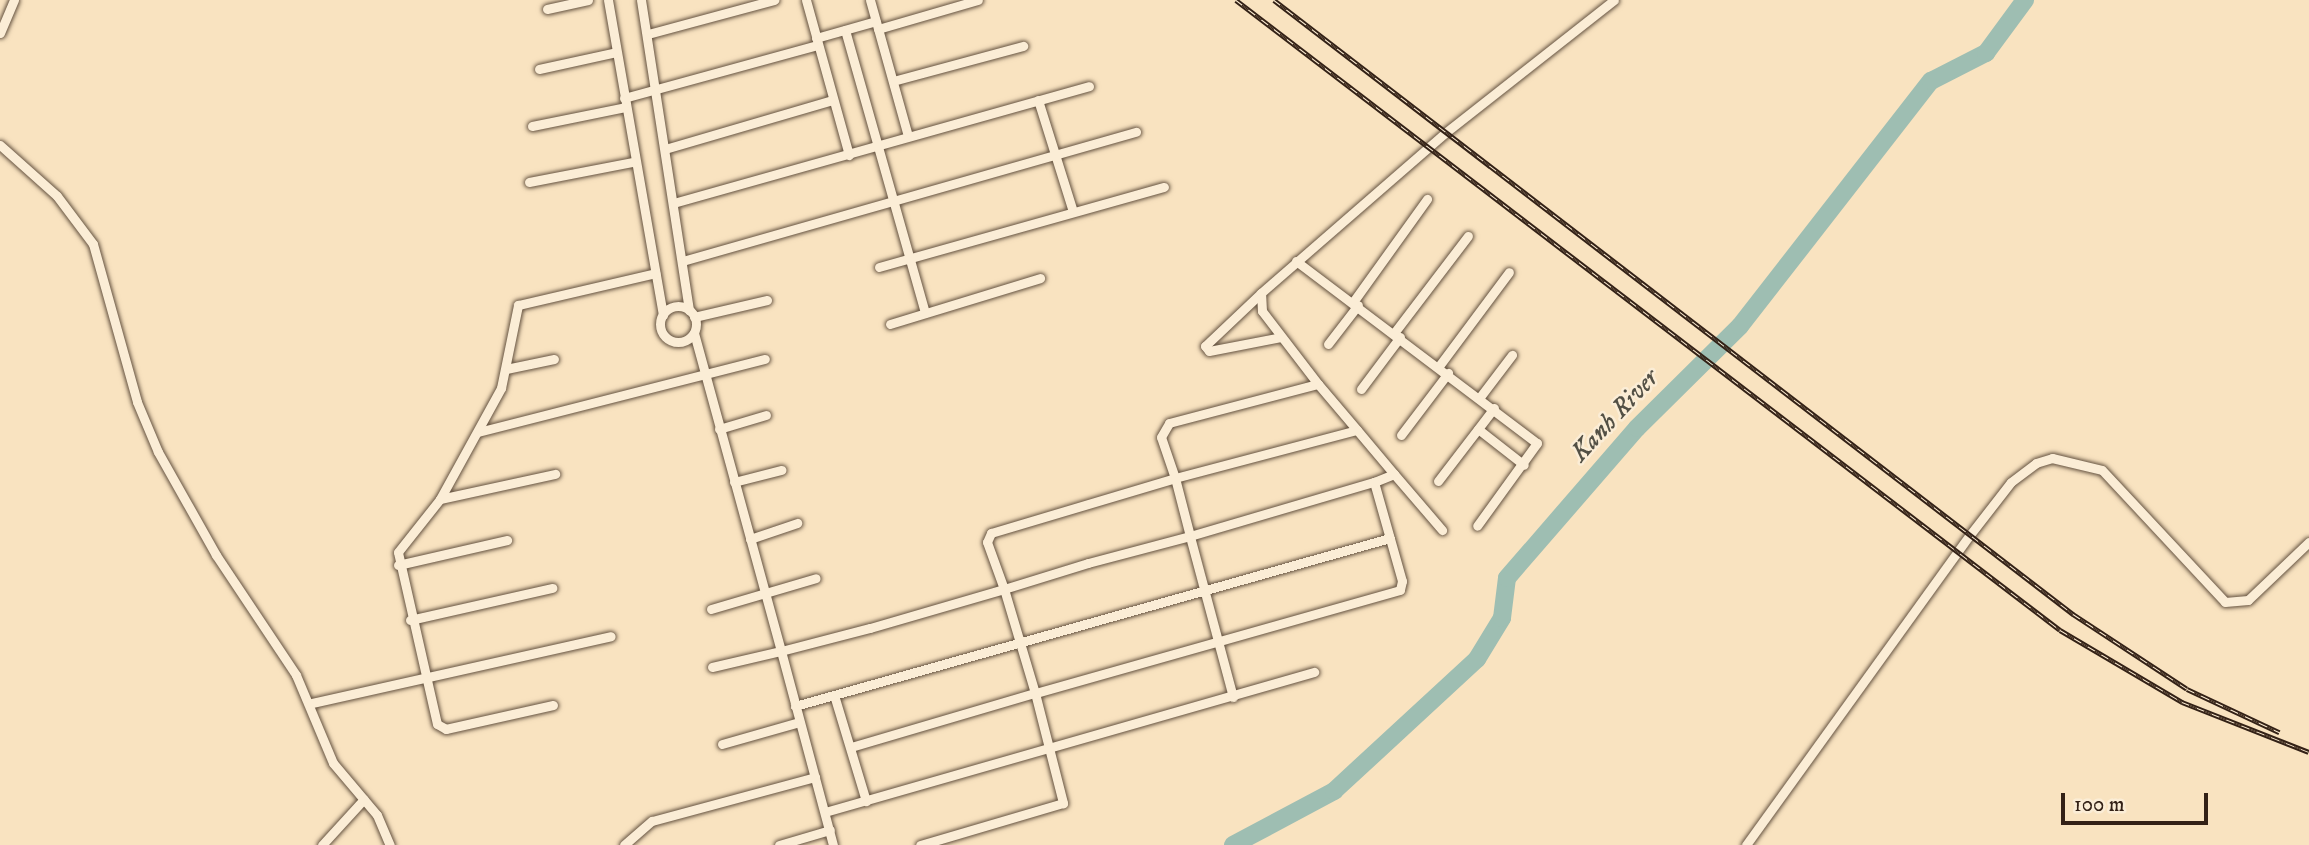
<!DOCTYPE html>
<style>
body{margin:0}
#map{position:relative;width:2309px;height:845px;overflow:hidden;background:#f9e3c0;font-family:"IM FELL DW Pica",serif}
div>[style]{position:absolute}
.river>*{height:18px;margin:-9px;padding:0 9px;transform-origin:9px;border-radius:9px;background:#9ebeb2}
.roads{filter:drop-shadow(0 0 2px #645240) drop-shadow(0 0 2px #645240)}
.minor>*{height:9px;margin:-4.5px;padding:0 4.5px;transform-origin:4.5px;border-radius:4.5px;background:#fbedd6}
.minor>.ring{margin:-4.5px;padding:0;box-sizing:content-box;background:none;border:9px solid #fbedd6;border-radius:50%}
.rail>*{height:5px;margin-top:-2.5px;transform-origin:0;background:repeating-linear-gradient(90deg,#fbedd6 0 8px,#332116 0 16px);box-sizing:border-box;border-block:2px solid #332116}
span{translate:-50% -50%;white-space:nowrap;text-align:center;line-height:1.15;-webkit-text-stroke:5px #fbedd6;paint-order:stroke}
.water-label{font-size:26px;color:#535045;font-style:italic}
.scale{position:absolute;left:2061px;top:793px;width:147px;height:32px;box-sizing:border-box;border:4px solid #332116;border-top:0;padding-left:9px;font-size:21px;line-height:24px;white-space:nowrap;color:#332116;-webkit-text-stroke:5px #fbedd6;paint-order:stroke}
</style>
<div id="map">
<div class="river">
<i style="left:1233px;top:845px;width:115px;rotate:-28.1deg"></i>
<i style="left:1334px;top:791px;width:195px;rotate:-42.7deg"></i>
<i style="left:1477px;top:659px;width:48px;rotate:-58.6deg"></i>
<i style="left:1502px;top:618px;width:40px;rotate:-82.9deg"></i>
<i style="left:1507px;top:578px;width:198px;rotate:-49.1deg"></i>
<i style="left:1637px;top:428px;width:145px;rotate:-44.7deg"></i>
<i style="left:1740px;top:326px;width:311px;rotate:-52.1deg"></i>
<i style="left:1931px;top:81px;width:62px;rotate:-27deg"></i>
<i style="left:1986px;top:53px;width:66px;rotate:-53.7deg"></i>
</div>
<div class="roads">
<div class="minor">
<i style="left:608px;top:0;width:320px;rotate:80.1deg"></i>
<i style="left:641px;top:0;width:314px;rotate:81.2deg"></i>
<i style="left:806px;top:0;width:161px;rotate:74.5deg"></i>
<i style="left:870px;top:0;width:141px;rotate:74.4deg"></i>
<i style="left:547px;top:9px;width:42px;rotate:-12.4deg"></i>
<i style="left:878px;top:29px;width:104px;rotate:-16.2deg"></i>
<i style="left:845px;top:30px;width:294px;rotate:74.2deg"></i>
<i style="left:0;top:33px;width:36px;rotate:-67deg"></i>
<i style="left:648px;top:34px;width:131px;rotate:-15.1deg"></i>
<i style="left:816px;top:38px;width:62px;rotate:-15.8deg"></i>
<i style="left:539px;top:69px;width:79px;rotate:-12.4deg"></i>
<i style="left:893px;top:81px;width:135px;rotate:-15.1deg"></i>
<i style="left:624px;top:98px;width:201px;rotate:-15.3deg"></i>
<i style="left:1038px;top:100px;width:117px;rotate:72.6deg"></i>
<i style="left:532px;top:126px;width:95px;rotate:-11.5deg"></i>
<i style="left:0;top:145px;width:76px;rotate:41.8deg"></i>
<i style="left:57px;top:196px;width:60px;rotate:53.1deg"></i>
<i style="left:93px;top:244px;width:164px;rotate:74.4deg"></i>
<i style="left:137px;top:402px;width:54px;rotate:67.2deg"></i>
<i style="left:158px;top:452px;width:118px;rotate:60.6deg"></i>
<i style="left:216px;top:555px;width:144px;rotate:56.3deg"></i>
<i style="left:296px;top:675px;width:95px;rotate:67.2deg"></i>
<i style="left:333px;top:763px;width:68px;rotate:49.8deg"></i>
<i style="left:377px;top:815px;width:33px;rotate:67deg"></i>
<i style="left:665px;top:149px;width:175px;rotate:-16.3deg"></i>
<i style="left:529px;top:182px;width:106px;rotate:-10.9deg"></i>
<i style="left:677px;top:202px;width:428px;rotate:-15.7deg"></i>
<i style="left:686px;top:260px;width:468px;rotate:-15.9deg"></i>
<i style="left:1296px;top:261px;width:302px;rotate:37.1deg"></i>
<i style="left:1537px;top:443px;width:102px;rotate:125.9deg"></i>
<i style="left:879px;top:267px;width:296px;rotate:-15.7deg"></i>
<i style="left:1261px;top:293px;width:77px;rotate:136.6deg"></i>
<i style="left:1205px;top:346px;width:6px;rotate:51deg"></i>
<i style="left:1209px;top:351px;width:73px;rotate:-11deg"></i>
<i style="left:1353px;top:302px;width:127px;rotate:-54.3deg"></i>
<i class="ring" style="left:660px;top:306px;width:27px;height:27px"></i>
<i style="left:694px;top:317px;width:75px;rotate:-13.1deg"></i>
<i style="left:890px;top:324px;width:157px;rotate:-17deg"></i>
<i style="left:694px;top:333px;width:330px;rotate:74.7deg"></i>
<i style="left:781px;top:651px;width:92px;rotate:-14.5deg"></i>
<i style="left:870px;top:628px;width:140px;rotate:-16.2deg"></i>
<i style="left:1004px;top:589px;width:88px;rotate:-17.2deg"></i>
<i style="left:1088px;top:563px;width:106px;rotate:-14.8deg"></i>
<i style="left:1190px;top:536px;width:60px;rotate:-104.5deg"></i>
<i style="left:1175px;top:478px;width:43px;rotate:-108.9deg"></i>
<i style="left:1161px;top:437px;width:16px;rotate:-60deg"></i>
<i style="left:1169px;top:423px;width:154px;rotate:-14.7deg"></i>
<i style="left:1318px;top:384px;width:60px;rotate:49.7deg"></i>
<i style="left:1357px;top:430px;width:57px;rotate:49.9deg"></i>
<i style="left:1394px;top:474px;width:22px;rotate:158deg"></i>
<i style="left:1374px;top:482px;width:103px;rotate:74.2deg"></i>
<i style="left:1402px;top:581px;width:9px;rotate:103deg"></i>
<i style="left:1400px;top:590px;width:379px;rotate:164.2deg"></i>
<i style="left:1035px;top:693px;width:109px;rotate:-106.6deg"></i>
<i style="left:1004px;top:589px;width:50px;rotate:-109.9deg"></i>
<i style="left:987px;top:542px;width:10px;rotate:-66deg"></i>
<i style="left:991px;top:533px;width:192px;rotate:-16.6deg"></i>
<i style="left:1175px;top:478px;width:188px;rotate:-14.8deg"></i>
<i style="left:1394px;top:333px;width:122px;rotate:-52.7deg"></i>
<i style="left:1328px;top:344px;width:49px;rotate:-52.4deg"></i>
<i style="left:1439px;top:366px;width:117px;rotate:-53.3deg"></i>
<i style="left:506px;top:369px;width:49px;rotate:-11.8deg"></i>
<i style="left:1318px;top:384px;width:92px;rotate:-127.5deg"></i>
<i style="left:1262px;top:311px;width:18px;rotate:-93deg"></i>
<i style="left:1261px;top:293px;width:244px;rotate:-41deg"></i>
<i style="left:1445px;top:133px;width:215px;rotate:-38.2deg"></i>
<i style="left:1361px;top:389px;width:65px;rotate:-53.1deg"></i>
<i style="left:1480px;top:397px;width:53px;rotate:-52.7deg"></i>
<i style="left:719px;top:429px;width:49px;rotate:-16.6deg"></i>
<i style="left:1478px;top:429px;width:58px;rotate:38deg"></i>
<i style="left:478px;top:432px;width:296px;rotate:-14.3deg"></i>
<i style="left:1401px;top:435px;width:78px;rotate:-52.8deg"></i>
<i style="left:1394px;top:474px;width:74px;rotate:49.4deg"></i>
<i style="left:1438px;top:481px;width:92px;rotate:-52.5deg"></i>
<i style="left:734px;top:482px;width:49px;rotate:-14.3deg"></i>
<i style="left:440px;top:499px;width:118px;rotate:-12.3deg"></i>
<i style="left:750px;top:539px;width:50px;rotate:-18.8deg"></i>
<i style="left:398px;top:565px;width:112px;rotate:-12.9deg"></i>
<i style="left:711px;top:609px;width:109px;rotate:-16.4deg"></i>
<i style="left:410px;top:620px;width:146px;rotate:-12.7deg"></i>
<i style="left:712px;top:667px;width:71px;rotate:-13.1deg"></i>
<i style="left:781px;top:651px;width:201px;rotate:75deg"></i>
<i style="left:834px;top:695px;width:111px;rotate:73.2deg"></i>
<i style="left:1233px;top:697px;width:167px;rotate:-105deg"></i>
<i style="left:1190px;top:536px;width:192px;rotate:-16.4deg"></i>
<i style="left:312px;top:703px;width:306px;rotate:-12.6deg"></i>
<i style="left:553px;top:705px;width:110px;rotate:167.4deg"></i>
<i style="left:446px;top:729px;width:10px;rotate:-151deg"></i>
<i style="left:437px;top:724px;width:176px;rotate:-102.8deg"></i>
<i style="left:398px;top:552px;width:68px;rotate:-51.6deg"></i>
<i style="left:440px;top:499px;width:127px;rotate:-61.2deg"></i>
<i style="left:501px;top:388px;width:85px;rotate:-78.4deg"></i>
<i style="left:518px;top:305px;width:141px;rotate:-13.1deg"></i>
<i style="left:795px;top:706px;width:618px;rotate:-15.77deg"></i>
<i style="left:722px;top:744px;width:80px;rotate:-15.9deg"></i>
<i style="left:851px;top:747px;width:192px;rotate:-16.4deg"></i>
<i style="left:1035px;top:693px;width:114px;rotate:75.7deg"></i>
<i style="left:1063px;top:803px;width:149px;rotate:163.6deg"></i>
<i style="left:825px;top:812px;width:509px;rotate:-15.98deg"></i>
<i style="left:322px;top:845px;width:62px;rotate:-47.6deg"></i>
<i style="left:624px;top:845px;width:37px;rotate:-41deg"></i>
<i style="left:652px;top:821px;width:169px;rotate:-15.1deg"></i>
<i style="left:779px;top:845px;width:53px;rotate:-16.4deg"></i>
<i style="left:1746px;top:845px;width:381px;rotate:-54.2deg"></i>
<i style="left:1969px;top:536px;width:68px;rotate:-52.1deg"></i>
<i style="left:2011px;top:482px;width:31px;rotate:-37deg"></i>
<i style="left:2036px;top:463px;width:17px;rotate:-17deg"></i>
<i style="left:2052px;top:458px;width:51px;rotate:13.5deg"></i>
<i style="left:2102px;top:470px;width:180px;rotate:47deg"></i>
<i style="left:2225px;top:602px;width:23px;rotate:-5deg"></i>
<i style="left:2248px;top:600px;width:84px;rotate:-43.6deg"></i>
</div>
</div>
<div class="rail">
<i style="left:1236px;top:0;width:1037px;rotate:37.4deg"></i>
<i style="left:2060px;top:630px;width:142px;rotate:30.5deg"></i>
<i style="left:2182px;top:702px;width:136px;rotate:21.5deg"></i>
<i style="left:1274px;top:0;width:1008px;rotate:37.54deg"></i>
<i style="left:2073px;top:614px;width:136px;rotate:33.3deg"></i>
<i style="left:2187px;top:689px;width:102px;rotate:25.1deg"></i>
</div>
<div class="water-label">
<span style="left:1615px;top:416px;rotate:-47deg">Kanh River</span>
</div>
<div class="scale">100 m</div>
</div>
